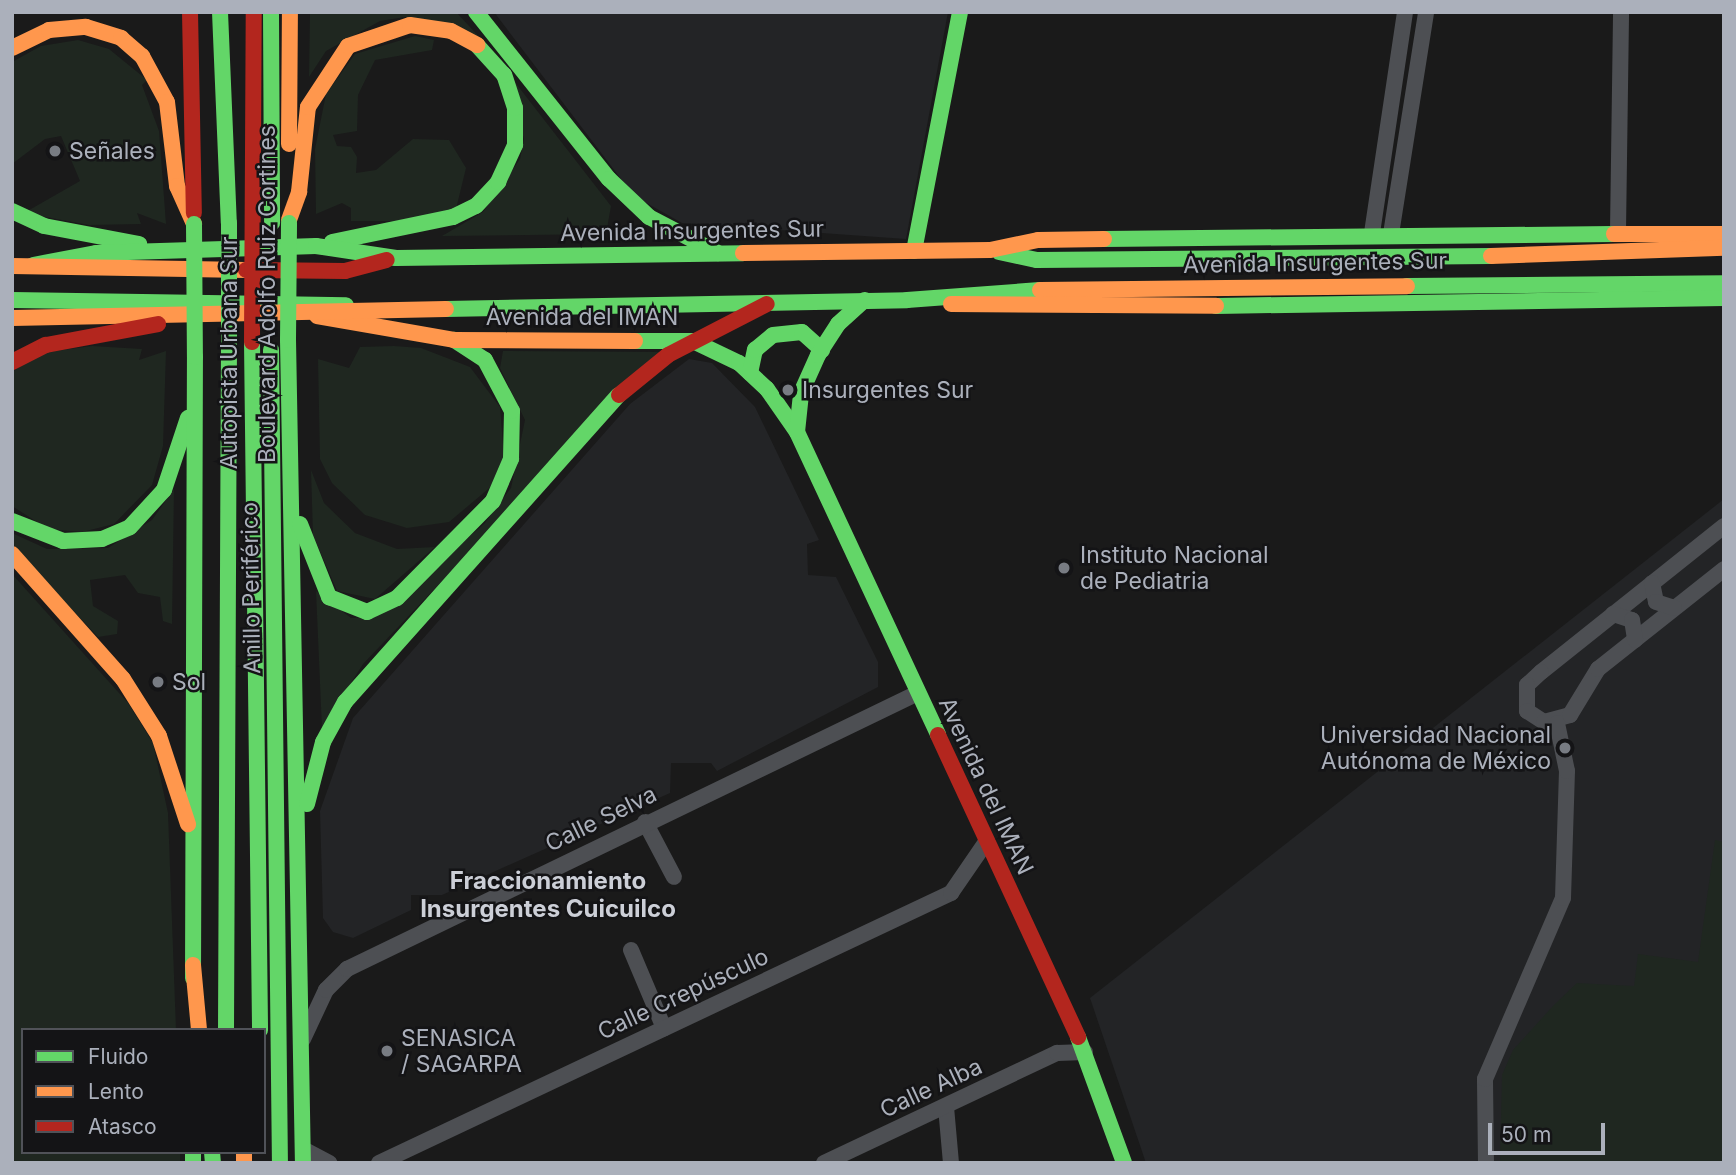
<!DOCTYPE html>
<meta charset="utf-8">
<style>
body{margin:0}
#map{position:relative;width:1736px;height:1175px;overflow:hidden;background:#1a1a1a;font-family:Inter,sans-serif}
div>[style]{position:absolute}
.built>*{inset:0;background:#232426}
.green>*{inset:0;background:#1f2720}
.street>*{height:16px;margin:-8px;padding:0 8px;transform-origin:8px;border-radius:8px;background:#4d4f53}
.fast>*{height:16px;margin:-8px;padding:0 8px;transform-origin:8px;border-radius:8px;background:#63d668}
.slow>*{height:16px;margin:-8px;padding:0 8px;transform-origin:8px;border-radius:8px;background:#ff974d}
.jam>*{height:16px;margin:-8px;padding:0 8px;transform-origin:8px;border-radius:8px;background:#b3261e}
.fast-bridge>*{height:16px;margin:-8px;padding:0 8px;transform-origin:8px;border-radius:8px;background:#63d668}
.jam-bridge>*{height:16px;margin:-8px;padding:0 8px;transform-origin:8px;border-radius:8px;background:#b3261e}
.dots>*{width:19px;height:19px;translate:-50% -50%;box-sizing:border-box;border:4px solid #141416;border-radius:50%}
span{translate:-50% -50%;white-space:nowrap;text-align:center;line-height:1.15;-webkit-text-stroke:5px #141416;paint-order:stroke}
.poi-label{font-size:23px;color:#abb0bb}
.left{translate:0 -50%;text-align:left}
.right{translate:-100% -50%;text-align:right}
.street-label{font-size:23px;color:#abb0bb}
.neighbourhood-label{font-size:24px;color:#cccfd7;font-weight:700}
.frame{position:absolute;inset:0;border:14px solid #abb0bb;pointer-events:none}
.legend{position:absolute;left:21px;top:1028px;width:245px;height:126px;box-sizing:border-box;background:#141416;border:2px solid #505258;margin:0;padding:9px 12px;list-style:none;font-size:21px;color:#abb0bb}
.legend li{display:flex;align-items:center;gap:14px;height:35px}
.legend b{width:35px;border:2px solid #505258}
.scale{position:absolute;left:1488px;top:1123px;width:117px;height:32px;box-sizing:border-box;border:4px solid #abb0bb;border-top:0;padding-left:9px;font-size:21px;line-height:24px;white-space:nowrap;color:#abb0bb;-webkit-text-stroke:5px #141416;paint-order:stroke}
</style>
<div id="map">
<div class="built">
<i style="clip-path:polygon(494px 12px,948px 12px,906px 239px,682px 223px,634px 196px)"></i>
<i style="clip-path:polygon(689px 359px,712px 363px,755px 407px,819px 540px,807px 544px,808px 575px,836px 577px,878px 662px,878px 687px,717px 771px,711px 763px,671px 763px,670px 793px,442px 895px,411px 895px,411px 910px,353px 938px,333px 932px,323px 918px,320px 811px,353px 718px,630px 404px)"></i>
<i style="clip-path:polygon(1724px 499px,1724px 1163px,1146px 1163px,1090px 998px)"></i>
</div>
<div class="green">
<i style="clip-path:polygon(310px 12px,456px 12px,483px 41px,405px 17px,380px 21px,326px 51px,309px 77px)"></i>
<i style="clip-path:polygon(415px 36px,434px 40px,432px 50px,375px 60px,358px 95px,357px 131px,333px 135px,337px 146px,351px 147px,357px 157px,356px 173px,376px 170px,413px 139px,449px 140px,466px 168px,456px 209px,397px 221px,351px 221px,351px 208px,342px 203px,316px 214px,315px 149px,326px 94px,355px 54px)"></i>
<i style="clip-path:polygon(78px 40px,109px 49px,147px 80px,142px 85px,159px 131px,166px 224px,137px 213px,141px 224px,89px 225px,24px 213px,80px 181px,61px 136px,45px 139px,12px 164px,12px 62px,41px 46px)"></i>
<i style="clip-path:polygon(504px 68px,611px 206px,606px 234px,442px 236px,483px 212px,520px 159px,524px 139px)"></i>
<i style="clip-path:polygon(92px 346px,142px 349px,139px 360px,166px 351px,163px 446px,152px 485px,114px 524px,82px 532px,48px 529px,12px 506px,12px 372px,40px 353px)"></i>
<i style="clip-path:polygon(394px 346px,421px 348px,470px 367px,500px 407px,504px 457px,493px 485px,449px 522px,407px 528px,365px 515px,332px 483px,320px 459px,318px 359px,349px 368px,360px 347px)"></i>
<i style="clip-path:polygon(503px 351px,660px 352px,363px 664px,322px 729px,316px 591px,351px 618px,375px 617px,484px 524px,511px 488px,525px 420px,500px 368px)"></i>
<i style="clip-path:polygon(311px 470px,324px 503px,355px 533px,397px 549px,435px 547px,375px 599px,337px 591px,313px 535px)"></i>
<i style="clip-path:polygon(174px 489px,172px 624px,163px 621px,160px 597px,138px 593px,125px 575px,90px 580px,93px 606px,118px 621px,117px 634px,98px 637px,12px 546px,12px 533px,47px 549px,108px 548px,152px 520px)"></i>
<i style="clip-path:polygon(12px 574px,128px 703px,153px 743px,168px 813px,176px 1030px,23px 1030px,23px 1152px,180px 1152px,180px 1163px,12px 1163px)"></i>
<i style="clip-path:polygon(1715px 840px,1724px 842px,1724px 1163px,1500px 1163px,1502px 1075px,1513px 1050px,1553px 1006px,1577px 983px,1634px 986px,1638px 954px,1698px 962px)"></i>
</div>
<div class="street">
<i style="left:1618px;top:231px;width:219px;rotate:-89.2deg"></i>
<i style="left:1372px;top:233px;width:223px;rotate:-81.5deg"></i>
<i style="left:1391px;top:234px;width:225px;rotate:-81deg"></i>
<i style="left:1724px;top:526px;width:234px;rotate:141.4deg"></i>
<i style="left:1541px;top:672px;width:19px;rotate:137deg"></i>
<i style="left:1527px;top:685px;width:26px;rotate:90deg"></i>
<i style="left:1527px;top:711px;width:20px;rotate:33deg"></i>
<i style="left:1544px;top:722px;width:27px;rotate:-15deg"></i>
<i style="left:1570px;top:715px;width:54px;rotate:-58.7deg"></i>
<i style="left:1598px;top:669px;width:161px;rotate:-38.4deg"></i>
<i style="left:1652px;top:583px;width:19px;rotate:78deg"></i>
<i style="left:1656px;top:602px;width:19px;rotate:18deg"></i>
<i style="left:1613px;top:614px;width:20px;rotate:18deg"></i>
<i style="left:1632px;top:620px;width:20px;rotate:81deg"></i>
<i style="left:645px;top:822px;width:62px;rotate:62.2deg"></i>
<i style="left:631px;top:950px;width:85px;rotate:67.1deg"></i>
<i style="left:303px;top:1039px;width:54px;rotate:-64.9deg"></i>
<i style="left:326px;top:990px;width:30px;rotate:-45deg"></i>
<i style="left:347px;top:969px;width:634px;rotate:-25.8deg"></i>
<i style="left:946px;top:1107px;width:56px;rotate:84.9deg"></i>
<i style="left:303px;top:1149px;width:30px;rotate:28deg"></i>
<i style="left:379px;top:1163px;width:633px;rotate:-25.27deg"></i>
<i style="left:951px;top:893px;width:62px;rotate:-55.5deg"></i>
<i style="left:824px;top:1163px;width:258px;rotate:-25.3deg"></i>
<i style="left:1057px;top:1053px;width:28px;rotate:-2deg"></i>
<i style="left:1486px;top:1163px;width:84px;rotate:-90.7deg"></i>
<i style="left:1485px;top:1079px;width:197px;rotate:-66.7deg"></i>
<i style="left:1563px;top:898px;width:127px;rotate:-88.2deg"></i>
<i style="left:1567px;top:771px;width:49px;rotate:-101.8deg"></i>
</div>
<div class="fast">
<i style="left:220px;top:12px;width:211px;rotate:87.6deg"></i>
<i style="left:271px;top:12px;width:211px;rotate:89.7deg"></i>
<i style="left:476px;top:12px;width:213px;rotate:51.5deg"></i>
<i style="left:609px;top:179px;width:55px;rotate:43.5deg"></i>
<i style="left:649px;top:217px;width:78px;rotate:27.6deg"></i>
<i style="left:12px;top:211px;width:35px;rotate:25deg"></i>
<i style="left:44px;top:226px;width:97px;rotate:10.7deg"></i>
<i style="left:1104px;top:239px;width:510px;rotate:-0.56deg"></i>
<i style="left:332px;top:242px;width:124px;rotate:-11.7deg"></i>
<i style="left:453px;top:217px;width:25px;rotate:-26deg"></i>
<i style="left:476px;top:206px;width:33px;rotate:-47deg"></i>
<i style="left:498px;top:182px;width:41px;rotate:-65.3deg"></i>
<i style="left:515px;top:145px;width:37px;rotate:-90deg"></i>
<i style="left:515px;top:108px;width:35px;rotate:-108deg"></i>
<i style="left:504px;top:75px;width:40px;rotate:-132deg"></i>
<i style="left:914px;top:251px;width:243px;rotate:-79.1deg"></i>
<i style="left:999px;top:252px;width:39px;rotate:12deg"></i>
<i style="left:1037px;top:260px;width:454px;rotate:-0.5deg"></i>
<i style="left:33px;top:265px;width:64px;rotate:-10.8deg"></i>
<i style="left:96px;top:253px;width:220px;rotate:-1.8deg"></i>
<i style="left:316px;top:246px;width:81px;rotate:8.5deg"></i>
<i style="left:396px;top:258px;width:347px;rotate:-0.8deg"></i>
<i style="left:1407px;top:286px;width:317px;rotate:-0.5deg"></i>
<i style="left:12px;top:300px;width:334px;rotate:0.9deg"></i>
<i style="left:1216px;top:306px;width:508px;rotate:-0.9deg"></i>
<i style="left:446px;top:309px;width:461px;rotate:-1.1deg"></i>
<i style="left:907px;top:300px;width:133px;rotate:-4.3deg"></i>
<i style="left:288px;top:340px;width:823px;rotate:88.96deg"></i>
<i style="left:635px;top:341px;width:58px"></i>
<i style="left:693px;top:341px;width:51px;rotate:25.6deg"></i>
<i style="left:739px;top:363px;width:38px;rotate:43deg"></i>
<i style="left:767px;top:389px;width:52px;rotate:55.1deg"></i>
<i style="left:797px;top:432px;width:334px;rotate:65deg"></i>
<i style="left:271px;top:350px;width:813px;rotate:89.37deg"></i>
<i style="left:750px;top:373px;width:24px;rotate:-78deg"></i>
<i style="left:755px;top:350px;width:23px;rotate:-40deg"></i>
<i style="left:773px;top:335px;width:29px;rotate:-6deg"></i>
<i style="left:802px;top:332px;width:27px;rotate:42deg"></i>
<i style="left:797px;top:432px;width:39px;rotate:-84deg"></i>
<i style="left:801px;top:393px;width:42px;rotate:-65.9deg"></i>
<i style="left:818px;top:355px;width:37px;rotate:-57deg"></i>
<i style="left:838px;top:324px;width:36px;rotate:-42deg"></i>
<i style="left:12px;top:521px;width:55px;rotate:21.4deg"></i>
<i style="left:63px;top:541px;width:39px;rotate:-3deg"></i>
<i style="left:102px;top:539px;width:30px;rotate:-23deg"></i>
<i style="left:130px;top:527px;width:50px;rotate:-47.4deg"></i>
<i style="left:164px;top:490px;width:76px;rotate:-71.6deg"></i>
<i style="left:300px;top:524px;width:79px;rotate:68.3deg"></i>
<i style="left:329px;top:597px;width:41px;rotate:21.5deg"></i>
<i style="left:367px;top:612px;width:33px;rotate:-25deg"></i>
<i style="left:397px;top:598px;width:136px;rotate:-45.3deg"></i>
<i style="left:493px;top:501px;width:46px;rotate:-66.8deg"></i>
<i style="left:511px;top:459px;width:48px;rotate:-88.8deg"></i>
<i style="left:512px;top:411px;width:58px;rotate:-117.9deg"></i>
<i style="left:485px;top:360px;width:37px;rotate:-147deg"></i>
<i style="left:307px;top:804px;width:64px;rotate:-75.5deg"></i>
<i style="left:323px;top:742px;width:46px;rotate:-61.2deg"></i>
<i style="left:345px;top:702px;width:411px;rotate:-48.3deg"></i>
<i style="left:193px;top:978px;width:621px;rotate:-89.82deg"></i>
<i style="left:226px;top:1030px;width:680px;rotate:-89.75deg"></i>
<i style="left:1078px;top:1037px;width:134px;rotate:69.9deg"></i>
<i style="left:193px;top:1152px;width:11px;rotate:90deg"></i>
<i style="left:212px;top:1152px;width:11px;rotate:85deg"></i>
</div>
<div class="slow">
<i style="left:12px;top:48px;width:41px;rotate:-25.9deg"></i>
<i style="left:49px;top:30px;width:37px;rotate:-5deg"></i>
<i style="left:86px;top:27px;width:37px;rotate:17deg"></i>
<i style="left:121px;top:38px;width:28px;rotate:41deg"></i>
<i style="left:142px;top:56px;width:52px;rotate:61.5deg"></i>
<i style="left:167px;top:102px;width:85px;rotate:83.2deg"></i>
<i style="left:177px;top:186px;width:42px;rotate:65.9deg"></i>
<i style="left:289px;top:144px;width:132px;rotate:-89.6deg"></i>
<i style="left:289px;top:220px;width:30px;rotate:-70deg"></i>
<i style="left:299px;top:192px;width:85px;rotate:-84deg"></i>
<i style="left:308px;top:107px;width:73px;rotate:-56.7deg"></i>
<i style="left:348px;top:46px;width:65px;rotate:-18.7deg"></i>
<i style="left:410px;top:25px;width:41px;rotate:8.3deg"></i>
<i style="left:451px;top:31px;width:30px;rotate:28deg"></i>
<i style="left:1614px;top:234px;width:110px"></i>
<i style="left:743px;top:253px;width:247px;rotate:-0.7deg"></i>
<i style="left:990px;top:250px;width:49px;rotate:-11.8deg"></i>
<i style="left:1038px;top:240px;width:66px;rotate:-0.9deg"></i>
<i style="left:1491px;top:256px;width:233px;rotate:-2deg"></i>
<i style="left:12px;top:266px;width:234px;rotate:1deg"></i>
<i style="left:1040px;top:290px;width:367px;rotate:-0.6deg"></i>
<i style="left:951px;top:304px;width:265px;rotate:0.4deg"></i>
<i style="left:317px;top:316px;width:139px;rotate:9.9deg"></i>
<i style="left:454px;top:340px;width:181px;rotate:0.3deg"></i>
<i style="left:12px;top:318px;width:434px;rotate:-1.2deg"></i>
<i style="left:12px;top:554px;width:167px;rotate:48.4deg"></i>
<i style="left:123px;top:679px;width:67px;rotate:57.7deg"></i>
<i style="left:159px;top:736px;width:93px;rotate:71.8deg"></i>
<i style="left:193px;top:965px;width:65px;rotate:84.7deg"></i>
<i style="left:244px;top:1152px;width:11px;rotate:90deg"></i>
</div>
<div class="jam">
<i style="left:190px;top:12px;width:201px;rotate:88.9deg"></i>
<i style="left:246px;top:270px;width:99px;rotate:0.6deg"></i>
<i style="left:345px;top:271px;width:43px;rotate:-14.7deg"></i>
<i style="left:12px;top:362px;width:38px;rotate:-27deg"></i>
<i style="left:46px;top:345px;width:114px;rotate:-10.6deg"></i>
<i style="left:619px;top:395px;width:63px;rotate:-39.2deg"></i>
<i style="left:668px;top:355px;width:111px;rotate:-27.3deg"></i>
<i style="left:938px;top:735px;width:333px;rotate:65.1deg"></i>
</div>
<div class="fast-bridge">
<i style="left:229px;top:223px;width:127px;rotate:90deg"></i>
<i style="left:194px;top:224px;width:133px;rotate:89.6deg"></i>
<i style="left:288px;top:340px;width:117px;rotate:-89.5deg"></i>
<i style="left:252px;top:342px;width:688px;rotate:89.33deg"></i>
</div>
<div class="jam-bridge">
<i style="left:252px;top:342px;width:330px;rotate:-89.7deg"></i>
</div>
<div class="dots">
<i style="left:55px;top:151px;background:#787c83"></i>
<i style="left:788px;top:390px;background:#787c83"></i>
<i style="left:1064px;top:568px;background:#787c83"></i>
<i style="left:158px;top:682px;background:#787c83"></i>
<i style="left:1565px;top:748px;background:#787c83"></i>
<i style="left:387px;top:1051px;background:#787c83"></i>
</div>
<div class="poi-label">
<span class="left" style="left:69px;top:151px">Señales</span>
<span class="left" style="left:802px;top:390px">Insurgentes Sur</span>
<span class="left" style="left:1080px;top:568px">Instituto Nacional<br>de Pediatria</span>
<span class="left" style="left:172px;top:682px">Sol</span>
<span class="right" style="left:1551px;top:748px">Universidad Nacional<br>Autónoma de México</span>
<span class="left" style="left:401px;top:1051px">SENASICA<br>/ SAGARPA</span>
</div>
<div class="street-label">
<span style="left:692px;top:231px;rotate:-1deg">Avenida Insurgentes Sur</span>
<span style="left:1315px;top:263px;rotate:-1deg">Avenida Insurgentes Sur</span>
<span style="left:267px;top:294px;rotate:-90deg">Boulevard Adolfo Ruiz Cortines</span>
<span style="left:582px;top:317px">Avenida del IMAN</span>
<span style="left:229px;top:353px;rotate:-90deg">Autopista Urbana Sur</span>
<span style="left:251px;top:588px;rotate:-91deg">Anillo Periférico</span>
<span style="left:986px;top:786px;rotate:65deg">Avenida del IMAN</span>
<span style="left:601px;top:819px;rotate:-26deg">Calle Selva</span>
<span style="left:683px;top:994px;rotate:-25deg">Calle Crepúsculo</span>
<span style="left:931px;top:1088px;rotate:-25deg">Calle Alba</span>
</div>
<div class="neighbourhood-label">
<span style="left:548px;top:895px">Fraccionamiento<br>Insurgentes Cuicuilco</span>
</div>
<div class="frame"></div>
<ul class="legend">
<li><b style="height:9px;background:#63d668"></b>Fluido</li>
<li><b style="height:9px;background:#ff974d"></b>Lento</li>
<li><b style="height:9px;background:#b3261e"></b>Atasco</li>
</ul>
<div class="scale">50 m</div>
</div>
